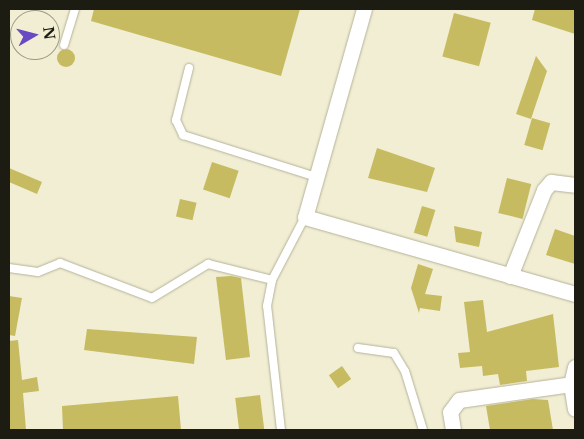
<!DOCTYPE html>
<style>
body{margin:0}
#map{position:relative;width:584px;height:439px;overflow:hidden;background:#f1eed4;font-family:"Libre Baskerville",serif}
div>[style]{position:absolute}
.building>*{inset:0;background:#c6bb60;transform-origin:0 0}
.round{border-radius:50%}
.roads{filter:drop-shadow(0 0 1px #b5b299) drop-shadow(0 0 1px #b5b299)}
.lane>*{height:8px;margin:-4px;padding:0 4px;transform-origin:4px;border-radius:4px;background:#fff}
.street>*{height:15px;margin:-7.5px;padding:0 7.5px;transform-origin:7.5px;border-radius:7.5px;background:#fff}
span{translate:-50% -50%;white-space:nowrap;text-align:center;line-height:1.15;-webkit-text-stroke:5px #f1eed4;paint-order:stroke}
.frame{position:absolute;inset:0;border:10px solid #1d1c13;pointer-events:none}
.north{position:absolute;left:10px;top:10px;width:50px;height:50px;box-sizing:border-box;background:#f1eed4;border:1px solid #9c9a87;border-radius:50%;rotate:82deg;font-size:14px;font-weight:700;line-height:20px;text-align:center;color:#1d1c13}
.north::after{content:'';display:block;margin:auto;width:18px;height:22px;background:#684bc4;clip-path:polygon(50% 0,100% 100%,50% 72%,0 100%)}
</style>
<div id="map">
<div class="building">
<i style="clip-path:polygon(94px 9px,300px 9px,281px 76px,91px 21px)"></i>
<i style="clip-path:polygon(535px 9px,575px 9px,575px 34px,532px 20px)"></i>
<i style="left:454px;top:13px;width:38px;height:45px;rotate:15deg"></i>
<i class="round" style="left:57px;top:49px;width:18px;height:18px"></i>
<i style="clip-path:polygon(536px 56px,547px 71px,531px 119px,516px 114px)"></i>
<i style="left:532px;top:118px;width:19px;height:28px;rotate:16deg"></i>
<i style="clip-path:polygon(377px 148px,435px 168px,427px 192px,368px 178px)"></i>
<i style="left:212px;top:162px;width:28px;height:29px;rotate:18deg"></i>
<i style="clip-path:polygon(9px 168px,42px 182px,37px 194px,9px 182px)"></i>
<i style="left:507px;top:178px;width:25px;height:36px;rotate:14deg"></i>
<i style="left:180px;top:199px;width:17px;height:18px;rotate:13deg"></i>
<i style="left:422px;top:206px;width:14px;height:28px;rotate:17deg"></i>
<i style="clip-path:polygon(454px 226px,482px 232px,479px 247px,456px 242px)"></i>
<i style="clip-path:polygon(555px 229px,575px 236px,575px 264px,546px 255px)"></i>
<i style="clip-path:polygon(418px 264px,433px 269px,425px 294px,442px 296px,440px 311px,420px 308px,419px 313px,411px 288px)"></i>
<i style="clip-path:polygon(231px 276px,241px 278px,250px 357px,226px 360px,216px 277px)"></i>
<i style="clip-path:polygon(9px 296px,22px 298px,15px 336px,9px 335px)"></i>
<i style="clip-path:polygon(483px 300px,487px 332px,553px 314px,559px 367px,526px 371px,527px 381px,500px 385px,498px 374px,483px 376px,482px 366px,460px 368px,458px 353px,470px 352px,464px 302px)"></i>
<i style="clip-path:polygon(87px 329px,197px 337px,194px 364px,84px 350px)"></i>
<i style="clip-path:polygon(18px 340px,22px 380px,37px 377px,39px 391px,23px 393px,26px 430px,9px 430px,9px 341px)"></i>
<i style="left:342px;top:366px;width:16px;height:16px;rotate:55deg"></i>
<i style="left:260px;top:395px;width:35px;height:25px;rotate:83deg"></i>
<i style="clip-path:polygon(178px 396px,181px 430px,63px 430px,62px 406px)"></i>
<i style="clip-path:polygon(533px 399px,548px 400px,553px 430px,490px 430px,486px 406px)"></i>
</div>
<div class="roads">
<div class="lane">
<i style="left:64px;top:45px;width:38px;rotate:-73deg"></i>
<i style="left:189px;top:68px;width:54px;rotate:104deg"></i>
<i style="left:176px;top:120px;width:17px;rotate:65deg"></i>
<i style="left:183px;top:135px;width:139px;rotate:17.5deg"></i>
<i style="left:9px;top:268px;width:29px;rotate:8deg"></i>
<i style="left:38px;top:272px;width:24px;rotate:-22deg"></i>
<i style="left:60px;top:263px;width:98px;rotate:20.8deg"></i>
<i style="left:152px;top:298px;width:66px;rotate:-31.3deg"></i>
<i style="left:208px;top:264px;width:66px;rotate:14deg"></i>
<i style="left:358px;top:348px;width:36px;rotate:8deg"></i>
<i style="left:394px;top:353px;width:21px;rotate:59deg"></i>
<i style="left:405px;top:371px;width:62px;rotate:73deg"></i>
<i style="left:281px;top:430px;width:125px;rotate:-96.4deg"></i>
<i style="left:267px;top:306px;width:26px;rotate:-79deg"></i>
<i style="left:272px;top:280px;width:71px;rotate:-62.4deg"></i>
</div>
<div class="street">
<i style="left:364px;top:9px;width:216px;rotate:105.8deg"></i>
<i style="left:305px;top:217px;width:281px;rotate:15.9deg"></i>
<i style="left:510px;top:276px;width:92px;rotate:-68.4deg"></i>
<i style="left:544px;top:190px;width:11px;rotate:-49deg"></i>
<i style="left:551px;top:182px;width:24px;rotate:7deg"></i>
<i style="left:575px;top:367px;width:17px;rotate:103deg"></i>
<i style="left:571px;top:384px;width:25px;rotate:81deg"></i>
<i style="left:453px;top:430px;width:18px;rotate:-99deg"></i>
<i style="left:450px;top:412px;width:15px;rotate:-53deg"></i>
<i style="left:459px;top:400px;width:113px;rotate:-8.1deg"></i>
</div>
</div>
<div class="frame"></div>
<div class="north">N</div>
</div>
